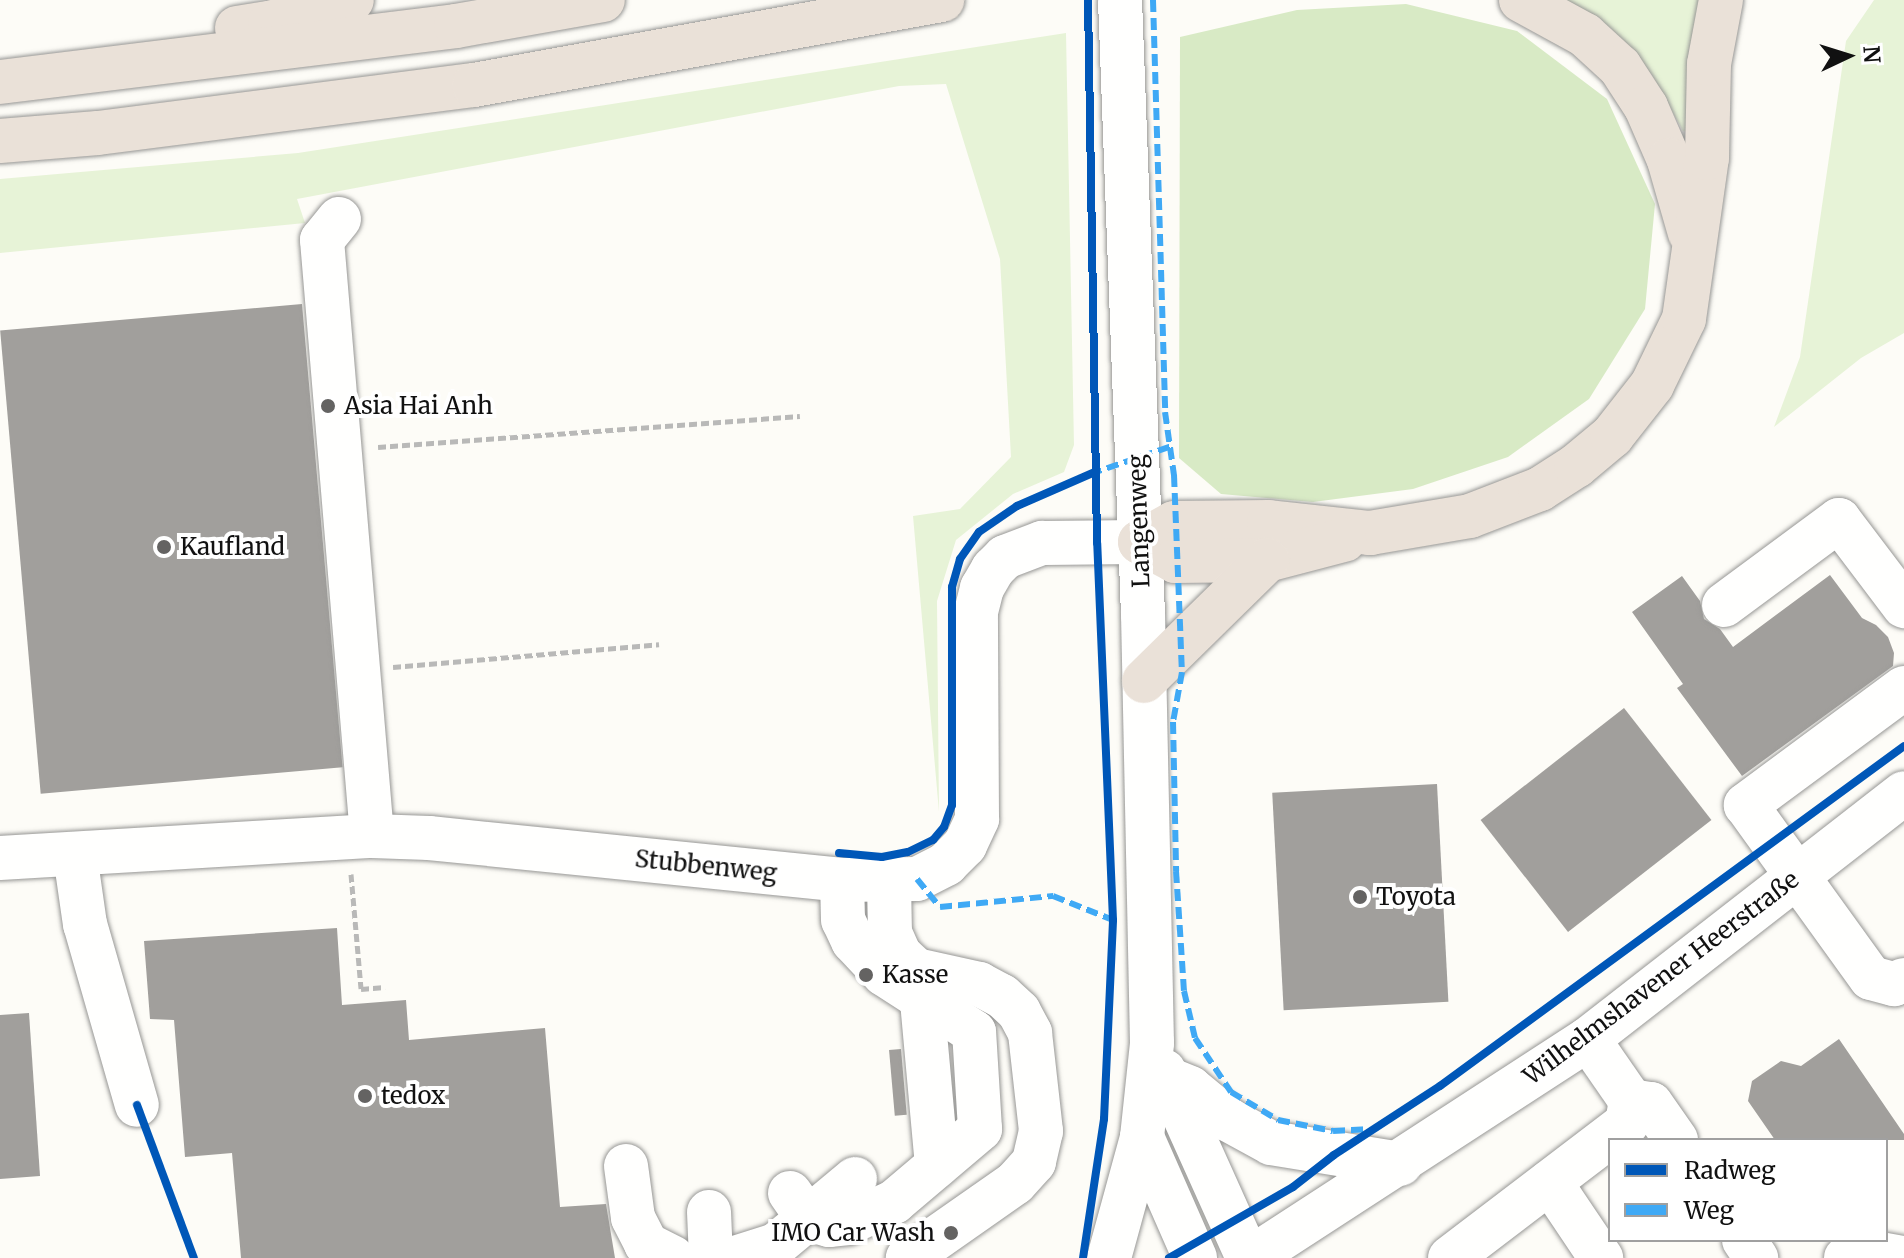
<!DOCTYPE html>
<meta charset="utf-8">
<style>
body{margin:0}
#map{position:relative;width:1904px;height:1258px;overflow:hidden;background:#fdfcf7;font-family:Merriweather,serif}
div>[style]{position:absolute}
.green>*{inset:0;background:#e7f3d7}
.forest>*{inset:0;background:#d8eac5}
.building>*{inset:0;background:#a19f9c;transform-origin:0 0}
.path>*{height:5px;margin-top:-2.5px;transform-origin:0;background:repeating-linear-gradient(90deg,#b9b9b8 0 8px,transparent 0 12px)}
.roads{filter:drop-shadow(0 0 2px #979795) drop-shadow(0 0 2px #979795)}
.minor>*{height:44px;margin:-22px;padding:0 22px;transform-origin:22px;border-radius:22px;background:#fffffe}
.highway>*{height:44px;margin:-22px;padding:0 22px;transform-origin:22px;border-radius:22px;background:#eae1d8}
.quiet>*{height:6px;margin-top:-3px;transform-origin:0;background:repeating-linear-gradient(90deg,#3fa9f5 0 12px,transparent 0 18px)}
.cycleway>*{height:8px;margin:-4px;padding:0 4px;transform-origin:4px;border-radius:4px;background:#0057b8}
.dots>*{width:22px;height:22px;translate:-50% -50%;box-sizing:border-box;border:4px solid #fff;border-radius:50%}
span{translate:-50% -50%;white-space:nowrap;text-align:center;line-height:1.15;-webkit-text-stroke:8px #fff;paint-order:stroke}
.poi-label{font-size:24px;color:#111}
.left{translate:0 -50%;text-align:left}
.right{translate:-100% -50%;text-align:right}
.street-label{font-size:24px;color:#111}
.legend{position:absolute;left:1608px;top:1138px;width:280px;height:104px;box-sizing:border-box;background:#fff;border:2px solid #a0a0a0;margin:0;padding:10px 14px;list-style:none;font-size:24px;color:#111}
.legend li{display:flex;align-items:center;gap:16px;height:40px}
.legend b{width:40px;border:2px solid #a0a0a0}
.north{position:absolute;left:1808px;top:16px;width:80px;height:80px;-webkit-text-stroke:6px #fff;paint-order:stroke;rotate:86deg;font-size:22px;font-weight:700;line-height:32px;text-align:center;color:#111}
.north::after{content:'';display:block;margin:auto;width:28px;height:36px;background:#111;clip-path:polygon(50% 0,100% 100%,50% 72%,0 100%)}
</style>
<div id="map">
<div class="green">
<i style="clip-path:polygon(1565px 0,1701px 0,1691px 132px,1683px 131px,1652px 75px,1598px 17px)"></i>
<i style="clip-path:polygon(1874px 0,1904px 0,1904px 333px,1861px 358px,1774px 427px,1800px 357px,1846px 41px)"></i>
<i style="clip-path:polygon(1066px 33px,1074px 445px,1064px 472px,1013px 494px,956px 540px,937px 601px,939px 812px,913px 516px,960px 509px,1011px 457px,1000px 259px,946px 84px,899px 86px,297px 199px,305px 223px,0 253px,0 179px,298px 153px)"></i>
</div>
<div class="forest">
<i style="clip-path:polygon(1406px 4px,1517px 31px,1607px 99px,1655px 204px,1645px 309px,1589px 399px,1508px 457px,1413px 489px,1313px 502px,1221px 494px,1179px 458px,1180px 37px,1297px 10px)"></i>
</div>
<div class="building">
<i style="left:302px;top:304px;width:465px;height:303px;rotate:85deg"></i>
<i style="clip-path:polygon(1830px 575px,1862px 618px,1876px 625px,1888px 637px,1894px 653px,1893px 666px,1742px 776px,1677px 688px,1683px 684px,1632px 612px,1682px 576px,1700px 601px,1704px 619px,1720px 629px,1733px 647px)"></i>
<i style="left:1624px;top:708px;width:142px;height:182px;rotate:52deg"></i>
<i style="left:1437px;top:784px;width:218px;height:165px;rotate:87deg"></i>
<i style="clip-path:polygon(337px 928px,342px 1005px,406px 1000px,409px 1040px,545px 1028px,560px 1207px,606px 1204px,615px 1258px,241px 1258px,232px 1153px,185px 1157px,174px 1020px,150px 1019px,144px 941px)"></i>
<i style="clip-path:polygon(29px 1013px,40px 1176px,0 1179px,0 1015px)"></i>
<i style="clip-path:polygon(1839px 1039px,1904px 1134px,1904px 1140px,1775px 1140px,1748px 1101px,1752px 1081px,1781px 1061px,1801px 1066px)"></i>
<i style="left:901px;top:1049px;width:66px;height:12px;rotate:85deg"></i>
</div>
<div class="path">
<i style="left:378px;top:447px;width:423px;rotate:-4.2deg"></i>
<i style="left:393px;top:667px;width:267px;rotate:-4.9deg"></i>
<i style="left:351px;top:874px;width:115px;rotate:85deg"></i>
<i style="left:361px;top:989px;width:24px;rotate:-5deg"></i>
</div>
<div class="roads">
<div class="minor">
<i style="left:339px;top:219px;width:27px;rotate:129deg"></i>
<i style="left:322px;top:240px;width:598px;rotate:85.2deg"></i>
<i style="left:1724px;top:605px;width:143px;rotate:-36.5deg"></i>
<i style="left:1839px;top:520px;width:108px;rotate:52.9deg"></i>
<i style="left:1904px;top:688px;width:197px;rotate:143.5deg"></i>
<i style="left:1746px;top:805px;width:213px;rotate:54.2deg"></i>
<i style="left:1871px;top:978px;width:24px;rotate:15deg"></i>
<i style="left:1894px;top:984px;width:11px;rotate:-22deg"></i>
<i style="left:75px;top:855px;width:70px;rotate:81.8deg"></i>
<i style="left:85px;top:924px;width:188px;rotate:74deg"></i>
<i style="left:0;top:858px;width:373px;rotate:-3.4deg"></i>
<i style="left:372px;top:836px;width:57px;rotate:2deg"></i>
<i style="left:429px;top:838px;width:415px;rotate:5.8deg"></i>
<i style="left:842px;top:880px;width:75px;rotate:-0.8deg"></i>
<i style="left:917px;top:879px;width:33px;rotate:-27deg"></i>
<i style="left:946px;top:864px;width:27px;rotate:-45deg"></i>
<i style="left:965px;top:845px;width:29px;rotate:-65deg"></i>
<i style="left:977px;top:819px;width:207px;rotate:-90.3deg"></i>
<i style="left:976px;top:612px;width:25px;rotate:-76deg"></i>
<i style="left:982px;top:588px;width:22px;rotate:-60deg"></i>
<i style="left:993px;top:569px;width:17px;rotate:-45deg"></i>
<i style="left:1005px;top:557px;width:40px;rotate:-21deg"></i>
<i style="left:1042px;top:543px;width:98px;rotate:-0.6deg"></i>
<i style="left:889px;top:882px;width:51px;rotate:88.9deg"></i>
<i style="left:890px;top:933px;width:24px;rotate:66deg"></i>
<i style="left:900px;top:955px;width:22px;rotate:43deg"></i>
<i style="left:916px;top:970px;width:65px;rotate:12.5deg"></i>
<i style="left:979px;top:984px;width:26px;rotate:28deg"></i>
<i style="left:1002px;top:996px;width:23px;rotate:43deg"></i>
<i style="left:1019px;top:1012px;width:24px;rotate:62deg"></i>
<i style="left:1030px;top:1033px;width:99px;rotate:83.6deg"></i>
<i style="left:1041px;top:1131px;width:32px;rotate:103deg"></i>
<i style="left:1034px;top:1162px;width:28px;rotate:132deg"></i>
<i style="left:1015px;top:1183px;width:131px;rotate:145deg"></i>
<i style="left:922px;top:1001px;width:165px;rotate:84.8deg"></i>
<i style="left:1164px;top:1071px;width:205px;rotate:65.8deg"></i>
<i style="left:1168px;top:1079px;width:24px;rotate:22deg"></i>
<i style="left:1190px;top:1088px;width:50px;rotate:39.4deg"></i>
<i style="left:1229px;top:1120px;width:48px;rotate:28.7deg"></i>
<i style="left:1271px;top:1143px;width:131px;rotate:9.2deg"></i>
<i style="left:1631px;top:1101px;width:20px;rotate:9deg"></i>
<i style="left:1651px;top:1104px;width:44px;rotate:55.2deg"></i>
<i style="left:1142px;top:1137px;width:132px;rotate:66.3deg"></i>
<i style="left:626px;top:1166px;width:52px;rotate:82.3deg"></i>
<i style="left:633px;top:1218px;width:29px;rotate:63deg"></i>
<i style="left:646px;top:1244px;width:30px;rotate:27deg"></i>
<i style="left:1550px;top:1182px;width:92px;rotate:56.1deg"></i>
<i style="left:790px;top:1193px;width:32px;rotate:55deg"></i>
<i style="left:808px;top:1219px;width:22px;rotate:16deg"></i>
<i style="left:829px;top:1225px;width:19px;rotate:-6deg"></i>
<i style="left:848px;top:1223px;width:51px;rotate:-24.5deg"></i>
<i style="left:894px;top:1202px;width:113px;rotate:-40.3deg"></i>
<i style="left:980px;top:1129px;width:97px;rotate:-93.5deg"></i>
<i style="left:974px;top:1032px;width:107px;rotate:-147.2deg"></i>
<i style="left:884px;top:974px;width:45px;rotate:-133.2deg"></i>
<i style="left:853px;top:941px;width:23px;rotate:-115deg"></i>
<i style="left:843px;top:920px;width:40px;rotate:-91.4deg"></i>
<i style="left:709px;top:1212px;width:46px;rotate:87.5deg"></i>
<i style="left:1744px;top:1240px;width:22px;rotate:56deg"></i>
<i style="left:735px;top:1258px;width:43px;rotate:-17.6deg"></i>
<i style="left:776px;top:1245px;width:103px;rotate:-39.9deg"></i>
<i style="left:1109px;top:1258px;width:125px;rotate:-74.7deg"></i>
<i style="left:1142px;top:1137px;width:95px;rotate:-83.9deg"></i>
<i style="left:1152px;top:1043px;width:428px;rotate:-91.2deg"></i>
<i style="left:1143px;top:615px;width:615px;rotate:-92.14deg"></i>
<i style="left:1251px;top:1258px;width:402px;rotate:-33deg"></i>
<i style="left:1588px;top:1039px;width:400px;rotate:-37.9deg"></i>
<i style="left:1450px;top:1258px;width:223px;rotate:-37.3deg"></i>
<i style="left:1627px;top:1123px;width:22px;rotate:-80deg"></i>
<i style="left:1631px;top:1101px;width:75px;rotate:-124.7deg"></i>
<i style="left:1846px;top:1258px;width:14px;rotate:-34deg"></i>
<i style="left:1858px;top:1250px;width:46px;rotate:10.1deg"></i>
</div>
<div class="highway">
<i style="left:1521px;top:0;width:73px;rotate:28.7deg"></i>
<i style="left:1585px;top:35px;width:47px;rotate:42.4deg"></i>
<i style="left:1620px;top:67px;width:48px;rotate:57deg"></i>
<i style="left:1646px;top:107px;width:58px;rotate:66.5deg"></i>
<i style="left:1669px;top:160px;width:76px;rotate:74deg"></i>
<i style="left:237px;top:28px;width:33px;rotate:-9deg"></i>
<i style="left:270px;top:23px;width:85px;rotate:-15.7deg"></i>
<i style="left:0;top:82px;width:459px;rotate:-7deg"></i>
<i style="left:456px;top:26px;width:149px;rotate:-10deg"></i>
<i style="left:0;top:141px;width:98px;rotate:-4.7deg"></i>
<i style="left:98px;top:133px;width:379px;rotate:-7.3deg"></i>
<i style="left:474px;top:85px;width:476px;rotate:-10.3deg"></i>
<i style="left:1140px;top:542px;width:39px;rotate:-29deg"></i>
<i style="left:1174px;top:523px;width:95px;rotate:-0.6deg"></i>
<i style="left:1269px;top:522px;width:102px;rotate:6.2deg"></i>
<i style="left:1370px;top:533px;width:101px;rotate:-9.6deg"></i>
<i style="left:1470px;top:516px;width:75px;rotate:-21.1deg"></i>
<i style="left:1540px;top:489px;width:43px;rotate:-32.6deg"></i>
<i style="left:1576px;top:466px;width:47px;rotate:-39.8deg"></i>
<i style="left:1612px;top:436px;width:65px;rotate:-51.9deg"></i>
<i style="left:1652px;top:385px;width:73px;rotate:-64.1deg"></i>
<i style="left:1684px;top:319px;width:163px;rotate:-81.9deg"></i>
<i style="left:1707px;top:158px;width:94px;rotate:-88.8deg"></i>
<i style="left:1709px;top:64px;width:65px;rotate:-79.4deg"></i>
<i style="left:1140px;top:542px;width:40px;rotate:28deg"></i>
<i style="left:1175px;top:561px;width:92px;rotate:-0.6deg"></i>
<i style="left:1267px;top:560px;width:80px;rotate:-14.6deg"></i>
<i style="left:1144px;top:681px;width:173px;rotate:-44.5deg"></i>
</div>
</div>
<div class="quiet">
<i style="left:1153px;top:0;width:412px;rotate:88.3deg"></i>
<i style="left:1165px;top:412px;width:64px;rotate:81.9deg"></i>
<i style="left:1174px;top:475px;width:197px;rotate:87.7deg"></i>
<i style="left:1182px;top:672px;width:51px;rotate:100.2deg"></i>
<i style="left:1173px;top:722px;width:149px;rotate:88.8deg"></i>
<i style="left:1176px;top:871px;width:120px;rotate:86.2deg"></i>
<i style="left:1184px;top:991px;width:48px;rotate:76.8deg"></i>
<i style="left:1195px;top:1038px;width:65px;rotate:56.3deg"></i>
<i style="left:1231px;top:1092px;width:55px;rotate:30.8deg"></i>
<i style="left:1278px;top:1120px;width:56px;rotate:11.3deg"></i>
<i style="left:1333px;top:1131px;width:33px;rotate:-3deg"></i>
<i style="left:1090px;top:474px;width:87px;rotate:-18.9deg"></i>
<i style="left:917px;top:879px;width:36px;rotate:51deg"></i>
<i style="left:940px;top:907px;width:114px;rotate:-5.6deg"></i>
<i style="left:1053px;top:896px;width:65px;rotate:21.8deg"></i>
</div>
<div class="cycleway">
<i style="left:839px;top:853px;width:43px;rotate:5.3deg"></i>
<i style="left:882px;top:857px;width:26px;rotate:-11deg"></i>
<i style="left:908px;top:852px;width:28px;rotate:-26deg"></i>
<i style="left:933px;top:840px;width:17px;rotate:-50deg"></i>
<i style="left:944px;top:827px;width:23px;rotate:-70deg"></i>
<i style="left:952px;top:805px;width:218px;rotate:-90deg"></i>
<i style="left:952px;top:587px;width:29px;rotate:-74deg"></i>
<i style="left:960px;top:559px;width:33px;rotate:-55deg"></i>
<i style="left:979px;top:532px;width:46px;rotate:-34.4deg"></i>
<i style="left:1017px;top:506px;width:85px;rotate:-23.6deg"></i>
<i style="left:137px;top:1105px;width:163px;rotate:69.6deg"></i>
<i style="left:1083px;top:1258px;width:141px;rotate:-81.4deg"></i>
<i style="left:1104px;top:1119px;width:199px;rotate:-87.4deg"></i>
<i style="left:1113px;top:920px;width:377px;rotate:-92.4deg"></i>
<i style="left:1097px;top:543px;width:543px;rotate:-90.95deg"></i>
<i style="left:1169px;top:1258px;width:143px;rotate:-29.8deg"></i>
<i style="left:1293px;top:1187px;width:52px;rotate:-38deg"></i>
<i style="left:1334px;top:1155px;width:126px;rotate:-33.1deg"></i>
<i style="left:1440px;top:1086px;width:575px;rotate:-36.23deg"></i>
</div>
<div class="dots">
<i style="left:328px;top:406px;background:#646362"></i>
<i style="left:164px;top:547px;background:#646362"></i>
<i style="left:1360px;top:897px;background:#646362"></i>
<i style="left:866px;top:975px;background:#646362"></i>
<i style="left:365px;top:1096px;background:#646362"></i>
<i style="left:951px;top:1233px;background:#646362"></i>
</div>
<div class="poi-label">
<span class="left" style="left:344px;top:406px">Asia Hai Anh</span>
<span class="left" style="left:180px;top:547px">Kaufland</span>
<span class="left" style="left:1376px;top:897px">Toyota</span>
<span class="left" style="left:882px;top:975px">Kasse</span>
<span class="left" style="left:381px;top:1096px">tedox</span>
<span class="right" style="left:935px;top:1233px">IMO Car Wash</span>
</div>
<div class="street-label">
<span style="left:1139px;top:521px;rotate:-92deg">Langenweg</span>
<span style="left:706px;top:866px;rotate:6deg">Stubbenweg</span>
<span style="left:1661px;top:978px;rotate:-37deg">Wilhelmshavener Heerstraße</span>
</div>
<ul class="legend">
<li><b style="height:10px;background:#0057b8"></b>Radweg</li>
<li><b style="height:10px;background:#3fa9f5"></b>Weg</li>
</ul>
<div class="north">N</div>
</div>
